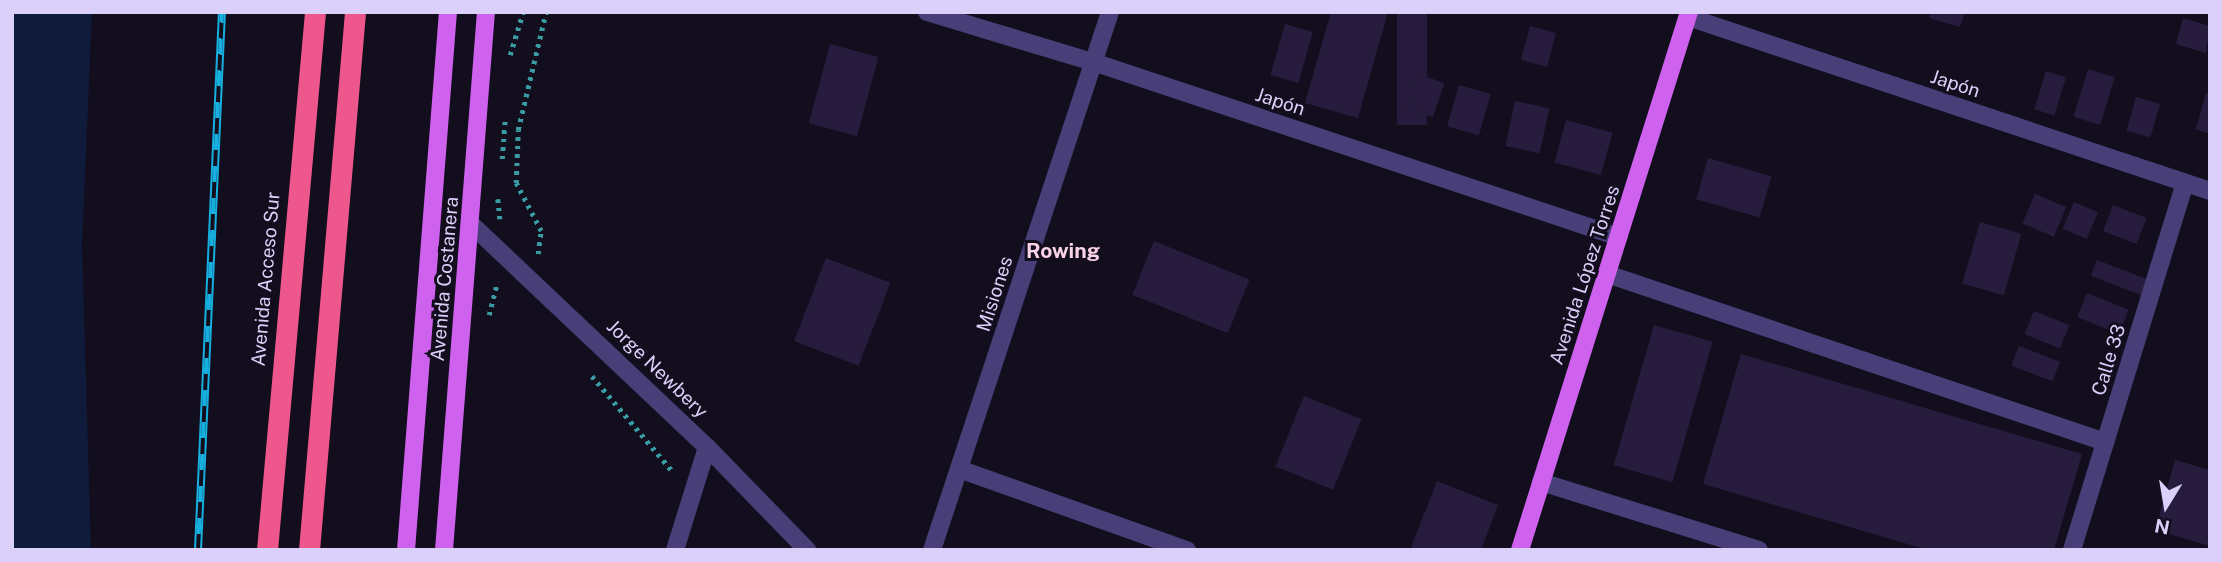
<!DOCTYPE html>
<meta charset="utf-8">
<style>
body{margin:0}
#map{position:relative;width:2222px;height:562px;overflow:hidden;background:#130e1e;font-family:"Public Sans",sans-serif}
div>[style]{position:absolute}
.water>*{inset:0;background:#101a3b}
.building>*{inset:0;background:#271c3d;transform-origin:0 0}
.path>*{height:4.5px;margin-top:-2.25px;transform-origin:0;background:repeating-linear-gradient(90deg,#399ca4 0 3.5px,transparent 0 8.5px)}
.minor>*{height:18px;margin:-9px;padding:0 9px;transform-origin:9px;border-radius:9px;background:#483e78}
.major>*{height:18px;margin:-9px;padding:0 9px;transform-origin:9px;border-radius:9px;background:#ce62ef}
.highway>*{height:21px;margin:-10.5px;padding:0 10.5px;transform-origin:10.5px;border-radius:10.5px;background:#ee578b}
.rail>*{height:8px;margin-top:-4px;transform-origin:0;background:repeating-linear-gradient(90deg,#130e1e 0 16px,#17afdf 0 32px);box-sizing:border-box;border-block:2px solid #17afdf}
span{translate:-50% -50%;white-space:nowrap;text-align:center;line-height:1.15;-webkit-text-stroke:6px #130e1e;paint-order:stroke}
.street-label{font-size:19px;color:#dad0fa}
.neighbourhood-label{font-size:21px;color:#fad2e6;font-weight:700}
.frame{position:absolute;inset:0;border:14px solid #dad0fa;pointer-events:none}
.north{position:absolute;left:2131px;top:471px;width:70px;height:70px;-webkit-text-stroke:5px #130e1e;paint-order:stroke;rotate:191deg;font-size:19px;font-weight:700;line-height:28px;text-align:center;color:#dad0fa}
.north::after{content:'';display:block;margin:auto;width:24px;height:32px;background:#dad0fa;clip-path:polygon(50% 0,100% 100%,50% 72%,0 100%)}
</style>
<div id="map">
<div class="water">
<i style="clip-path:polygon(12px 12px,92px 12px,82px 245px,91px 550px,12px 550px)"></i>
</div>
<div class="building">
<i style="clip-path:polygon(1331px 12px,1388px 12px,1358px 118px,1305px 103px)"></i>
<i style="left:1397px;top:12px;width:30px;height:113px"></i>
<i style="clip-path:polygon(1931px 12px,1965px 12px,1960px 27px,1929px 18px)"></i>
<i style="clip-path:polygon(2183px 18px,2210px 26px,2206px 53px,2176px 44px)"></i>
<i style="left:1285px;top:24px;width:29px;height:53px;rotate:16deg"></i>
<i style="left:1530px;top:26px;width:27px;height:35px;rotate:15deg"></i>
<i style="left:830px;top:44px;width:50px;height:82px;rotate:15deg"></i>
<i style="left:2088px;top:69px;width:28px;height:50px;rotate:17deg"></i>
<i style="left:2046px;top:71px;width:21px;height:40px;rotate:17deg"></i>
<i style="left:1418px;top:74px;width:28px;height:36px;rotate:19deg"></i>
<i style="left:1459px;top:85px;width:33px;height:43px;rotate:16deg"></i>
<i style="clip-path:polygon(2206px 93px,2210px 94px,2210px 134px,2196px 129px)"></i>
<i style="left:2136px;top:97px;width:25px;height:35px;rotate:16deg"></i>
<i style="left:1515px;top:101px;width:35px;height:46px;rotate:12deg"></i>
<i style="left:1566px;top:120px;width:48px;height:44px;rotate:15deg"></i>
<i style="left:1708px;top:158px;width:66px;height:43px;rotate:16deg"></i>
<i style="left:2035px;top:194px;width:34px;height:32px;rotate:23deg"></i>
<i style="left:2074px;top:202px;width:26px;height:29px;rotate:23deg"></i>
<i style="left:2113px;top:205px;width:36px;height:28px;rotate:21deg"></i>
<i style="left:1980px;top:222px;width:43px;height:64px;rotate:16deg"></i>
<i style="left:1154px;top:241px;width:103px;height:58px;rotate:22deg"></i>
<i style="left:826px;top:258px;width:69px;height:89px;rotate:21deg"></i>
<i style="left:2097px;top:260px;width:58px;height:17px;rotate:21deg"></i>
<i style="left:2087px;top:293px;width:45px;height:26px;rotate:22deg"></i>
<i style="left:2034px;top:311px;width:38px;height:25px;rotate:22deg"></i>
<i style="left:1654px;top:325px;width:61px;height:146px;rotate:16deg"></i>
<i style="left:2019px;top:346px;width:44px;height:21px;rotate:21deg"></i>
<i style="clip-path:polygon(1741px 354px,2082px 454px,2054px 550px,1928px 550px,1703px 484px)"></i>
<i style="left:1304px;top:396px;width:62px;height:76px;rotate:22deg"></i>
<i style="clip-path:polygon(2175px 460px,2210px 470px,2210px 546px,2155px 530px)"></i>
<i style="clip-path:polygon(1437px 481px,1498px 505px,1481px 550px,1410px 550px)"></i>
</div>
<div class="path">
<i style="left:510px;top:55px;width:45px;rotate:-73.2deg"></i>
<i style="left:502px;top:159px;width:40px;rotate:-85.7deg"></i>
<i style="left:498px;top:199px;width:20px;rotate:84deg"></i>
<i style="left:538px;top:254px;width:23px;rotate:-83deg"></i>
<i style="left:541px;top:231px;width:54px;rotate:-117.5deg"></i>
<i style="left:516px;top:183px;width:53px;rotate:-87.8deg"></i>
<i style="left:518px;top:130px;width:121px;rotate:-76.7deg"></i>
<i style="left:489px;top:315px;width:34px;rotate:-76deg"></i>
<i style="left:592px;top:376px;width:127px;rotate:49.8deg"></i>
</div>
<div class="minor">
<i style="left:927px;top:12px;width:173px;rotate:16.8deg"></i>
<i style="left:1093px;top:62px;width:554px;rotate:18.4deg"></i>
<i style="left:1688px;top:17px;width:550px;rotate:18.43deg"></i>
<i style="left:471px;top:224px;width:325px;rotate:43.4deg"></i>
<i style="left:707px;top:447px;width:144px;rotate:45.8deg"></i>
<i style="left:1607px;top:274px;width:526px;rotate:18.64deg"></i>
<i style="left:959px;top:469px;width:242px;rotate:19.6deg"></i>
<i style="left:1541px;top:482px;width:228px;rotate:17.3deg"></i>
<i style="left:675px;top:550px;width:108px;rotate:-72.7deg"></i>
<i style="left:932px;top:550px;width:567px;rotate:-71.69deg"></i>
<i style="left:2072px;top:550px;width:384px;rotate:-72.9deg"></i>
</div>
<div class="major">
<i style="left:406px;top:550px;width:540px;rotate:-85.54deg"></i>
<i style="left:444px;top:550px;width:540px;rotate:-85.54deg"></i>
<i style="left:1520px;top:550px;width:564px;rotate:-72.56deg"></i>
</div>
<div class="highway">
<i style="left:267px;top:550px;width:540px;rotate:-84.9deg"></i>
<i style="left:309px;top:550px;width:540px;rotate:-85.11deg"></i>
</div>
<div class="rail">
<i style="left:198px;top:550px;width:539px;rotate:-87.45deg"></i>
</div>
<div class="street-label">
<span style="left:1955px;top:84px;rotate:18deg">Japón</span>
<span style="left:1280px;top:102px;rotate:18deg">Japón</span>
<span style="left:1585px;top:275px;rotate:-72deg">Avenida López Torres</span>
<span style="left:266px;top:279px;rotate:-85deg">Avenida Acceso Sur</span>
<span style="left:445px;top:279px;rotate:-85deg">Avenida Costanera</span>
<span style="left:995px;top:294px;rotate:-72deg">Misiones</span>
<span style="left:2109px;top:360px;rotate:-73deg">Calle 33</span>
<span style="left:657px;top:369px;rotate:44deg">Jorge Newbery</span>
</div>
<div class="neighbourhood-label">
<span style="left:1063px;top:251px">Rowing</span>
</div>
<div class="frame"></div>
<div class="north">N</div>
</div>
